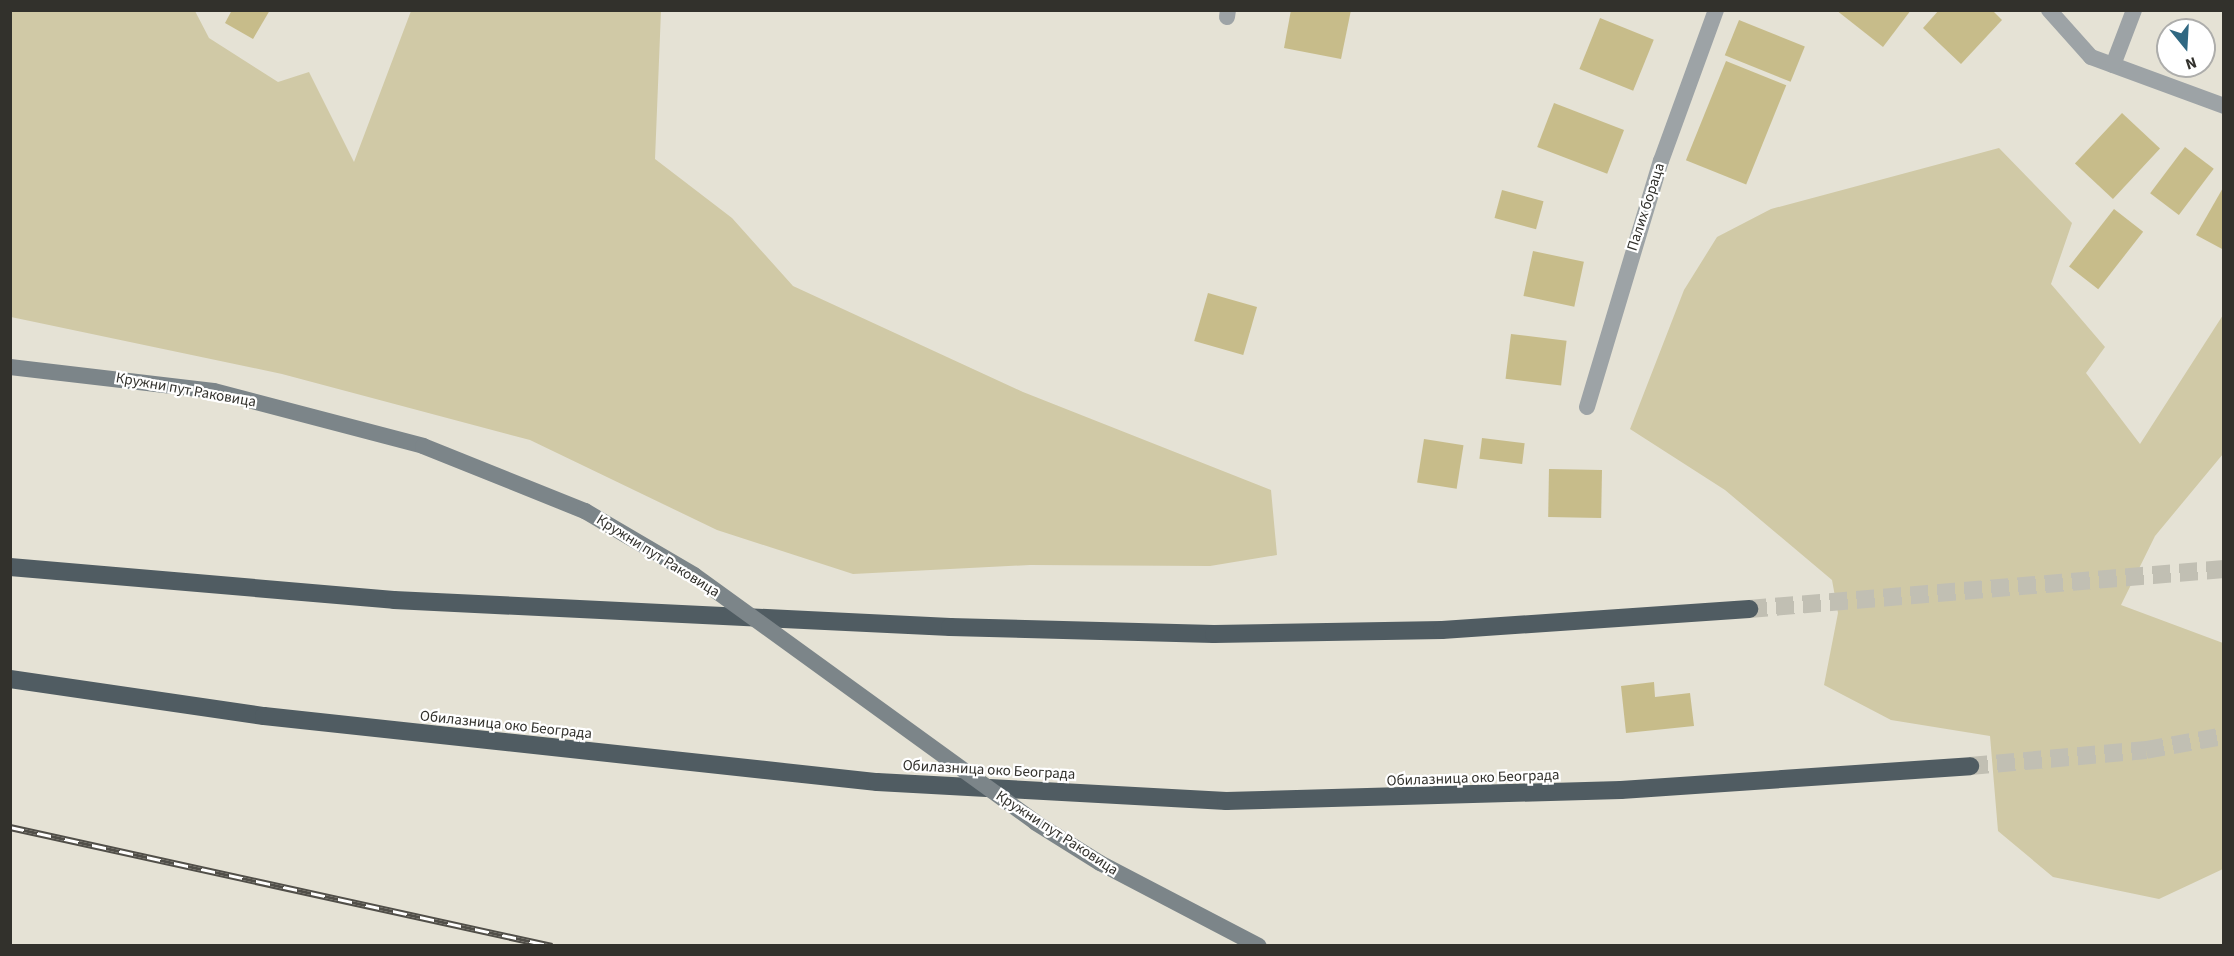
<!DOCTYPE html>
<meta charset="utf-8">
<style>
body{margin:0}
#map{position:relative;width:2234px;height:956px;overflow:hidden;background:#e5e2d5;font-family:"Source Sans 3",sans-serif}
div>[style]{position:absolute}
.green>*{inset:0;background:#d0c9a6}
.building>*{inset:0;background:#c7bc8a;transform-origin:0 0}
.motorway-tunnel>*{height:18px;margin-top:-9px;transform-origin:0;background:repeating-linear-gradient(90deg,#c1bfb3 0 18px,transparent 0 27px)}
.minor>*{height:16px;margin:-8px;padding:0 8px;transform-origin:8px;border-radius:8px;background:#9da3a6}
.secondary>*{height:16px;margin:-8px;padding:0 8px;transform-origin:8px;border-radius:8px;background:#7c8589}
.motorway>*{height:18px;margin:-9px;padding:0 9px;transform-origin:9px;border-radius:9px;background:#505c62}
.rail>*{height:7px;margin-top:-3.5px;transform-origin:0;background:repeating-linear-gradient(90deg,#fff 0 14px,#514f49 0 28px);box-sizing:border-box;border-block:2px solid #514f49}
.secondary-bridge>*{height:16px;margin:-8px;padding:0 8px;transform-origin:8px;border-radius:8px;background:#7c8589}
span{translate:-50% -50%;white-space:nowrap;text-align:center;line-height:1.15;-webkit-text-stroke:4.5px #fff;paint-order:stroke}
.street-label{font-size:15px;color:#32312c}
.frame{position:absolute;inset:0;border:12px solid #32312c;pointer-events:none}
.north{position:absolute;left:2156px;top:18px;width:60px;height:60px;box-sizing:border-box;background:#fff;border:2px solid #adadab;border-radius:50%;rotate:162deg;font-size:16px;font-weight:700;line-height:24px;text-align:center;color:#32312c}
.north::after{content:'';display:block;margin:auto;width:21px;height:27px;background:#306882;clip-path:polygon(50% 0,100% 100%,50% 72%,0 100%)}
</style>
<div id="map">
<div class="green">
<i style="clip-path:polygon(10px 11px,195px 11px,209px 38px,278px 82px,309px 72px,354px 162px,411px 11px,661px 11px,655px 159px,732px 218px,793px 286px,1023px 392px,1271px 490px,1277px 555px,1210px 566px,1030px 565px,853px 574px,717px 530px,530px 440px,282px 374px,11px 317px)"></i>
<i style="clip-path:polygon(1999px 148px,2072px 223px,2051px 284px,2105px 347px,2086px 373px,2140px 444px,2223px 315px,2223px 454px,2155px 536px,2121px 605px,2223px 643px,2223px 869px,2159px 899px,2053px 877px,1998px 831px,1990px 736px,1891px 720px,1824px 685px,1838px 613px,1832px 580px,1725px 490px,1630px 429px,1684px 290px,1717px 237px,1771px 209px)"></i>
</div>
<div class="building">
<i style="clip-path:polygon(232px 10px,270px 10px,253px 39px,225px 23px)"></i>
<i style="clip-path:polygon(1291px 10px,1351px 10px,1341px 59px,1284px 48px)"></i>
<i style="clip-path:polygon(1836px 10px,1911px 10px,1883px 47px)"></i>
<i style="clip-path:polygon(1939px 10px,1992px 10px,2002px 20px,1961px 64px,1923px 28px)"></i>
<i style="left:1600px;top:18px;width:58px;height:55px;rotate:22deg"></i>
<i style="left:1739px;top:20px;width:71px;height:38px;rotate:22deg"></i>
<i style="left:1726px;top:61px;width:65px;height:107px;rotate:22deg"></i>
<i style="left:1554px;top:103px;width:75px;height:47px;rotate:21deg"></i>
<i style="left:2122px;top:113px;width:52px;height:69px;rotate:43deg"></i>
<i style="left:2185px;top:147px;width:36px;height:58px;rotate:37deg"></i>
<i style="clip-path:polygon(2224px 186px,2224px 250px,2196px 235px)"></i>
<i style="left:1502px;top:190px;width:43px;height:29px;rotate:15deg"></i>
<i style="left:2114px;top:209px;width:37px;height:73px;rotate:38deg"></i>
<i style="left:1533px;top:251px;width:52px;height:46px;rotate:12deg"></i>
<i style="left:1208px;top:293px;width:51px;height:50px;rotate:16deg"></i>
<i style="left:1511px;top:334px;width:56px;height:45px;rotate:7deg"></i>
<i style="left:1482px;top:438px;width:43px;height:21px;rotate:7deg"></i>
<i style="left:1424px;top:439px;width:40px;height:44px;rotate:9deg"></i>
<i style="left:1549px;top:469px;width:53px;height:48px;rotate:1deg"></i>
<i style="clip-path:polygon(1654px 682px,1655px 697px,1690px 693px,1694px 726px,1626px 733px,1621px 686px)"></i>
</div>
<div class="motorway-tunnel">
<i style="left:1749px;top:609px;width:477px;rotate:-4.8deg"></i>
<i style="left:1970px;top:766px;width:177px;rotate:-5.2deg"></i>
<i style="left:2146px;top:750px;width:79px;rotate:-10.2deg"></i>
</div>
<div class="minor">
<i style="left:2049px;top:10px;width:63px;rotate:48.2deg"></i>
<i style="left:2091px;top:57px;width:142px;rotate:20.2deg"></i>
<i style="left:1227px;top:17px;width:7px;rotate:-82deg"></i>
<i style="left:2113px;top:65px;width:59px;rotate:-69.1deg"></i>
<i style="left:1587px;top:407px;width:257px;rotate:-73.3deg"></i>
<i style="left:1661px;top:161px;width:161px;rotate:-70deg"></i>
</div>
<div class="secondary">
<i style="left:10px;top:367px;width:205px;rotate:6.7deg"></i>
<i style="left:214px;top:391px;width:216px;rotate:14.7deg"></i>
</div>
<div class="motorway">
<i style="left:10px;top:567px;width:385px;rotate:4.9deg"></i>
<i style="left:394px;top:600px;width:557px;rotate:2.78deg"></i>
<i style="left:950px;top:627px;width:264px;rotate:1.5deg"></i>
<i style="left:1214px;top:634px;width:228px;rotate:-1deg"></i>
<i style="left:1442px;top:630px;width:308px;rotate:-3.9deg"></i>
<i style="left:10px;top:679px;width:257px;rotate:8.3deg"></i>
<i style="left:264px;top:716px;width:617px;rotate:6.15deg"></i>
<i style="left:877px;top:782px;width:350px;rotate:3.1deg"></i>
<i style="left:1226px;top:801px;width:395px;rotate:-1.6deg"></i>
<i style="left:1621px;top:790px;width:350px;rotate:-3.9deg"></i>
</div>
<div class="rail">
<i style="left:10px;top:827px;width:555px;rotate:12.38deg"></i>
</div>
<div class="secondary-bridge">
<i style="left:423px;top:446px;width:175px;rotate:21.9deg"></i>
<i style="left:585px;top:511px;width:126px;rotate:30.4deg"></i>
<i style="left:694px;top:575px;width:422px;rotate:35.9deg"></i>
<i style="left:1036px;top:823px;width:75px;rotate:32deg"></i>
<i style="left:1100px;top:863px;width:179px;rotate:27.6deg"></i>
</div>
<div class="street-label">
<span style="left:1646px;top:207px;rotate:-72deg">Палих бораца</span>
<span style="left:186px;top:390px;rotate:10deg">Кружни пут Раковица</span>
<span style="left:658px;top:556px;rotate:32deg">Кружни пут Раковица</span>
<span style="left:506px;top:725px;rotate:6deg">Обилазница око Београда</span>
<span style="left:989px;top:770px;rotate:3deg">Обилазница око Београда</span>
<span style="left:1473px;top:778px;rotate:-2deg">Обилазница око Београда</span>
<span style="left:1057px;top:833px;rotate:33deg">Кружни пут Раковица</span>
</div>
<div class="frame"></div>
<div class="north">N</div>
</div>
